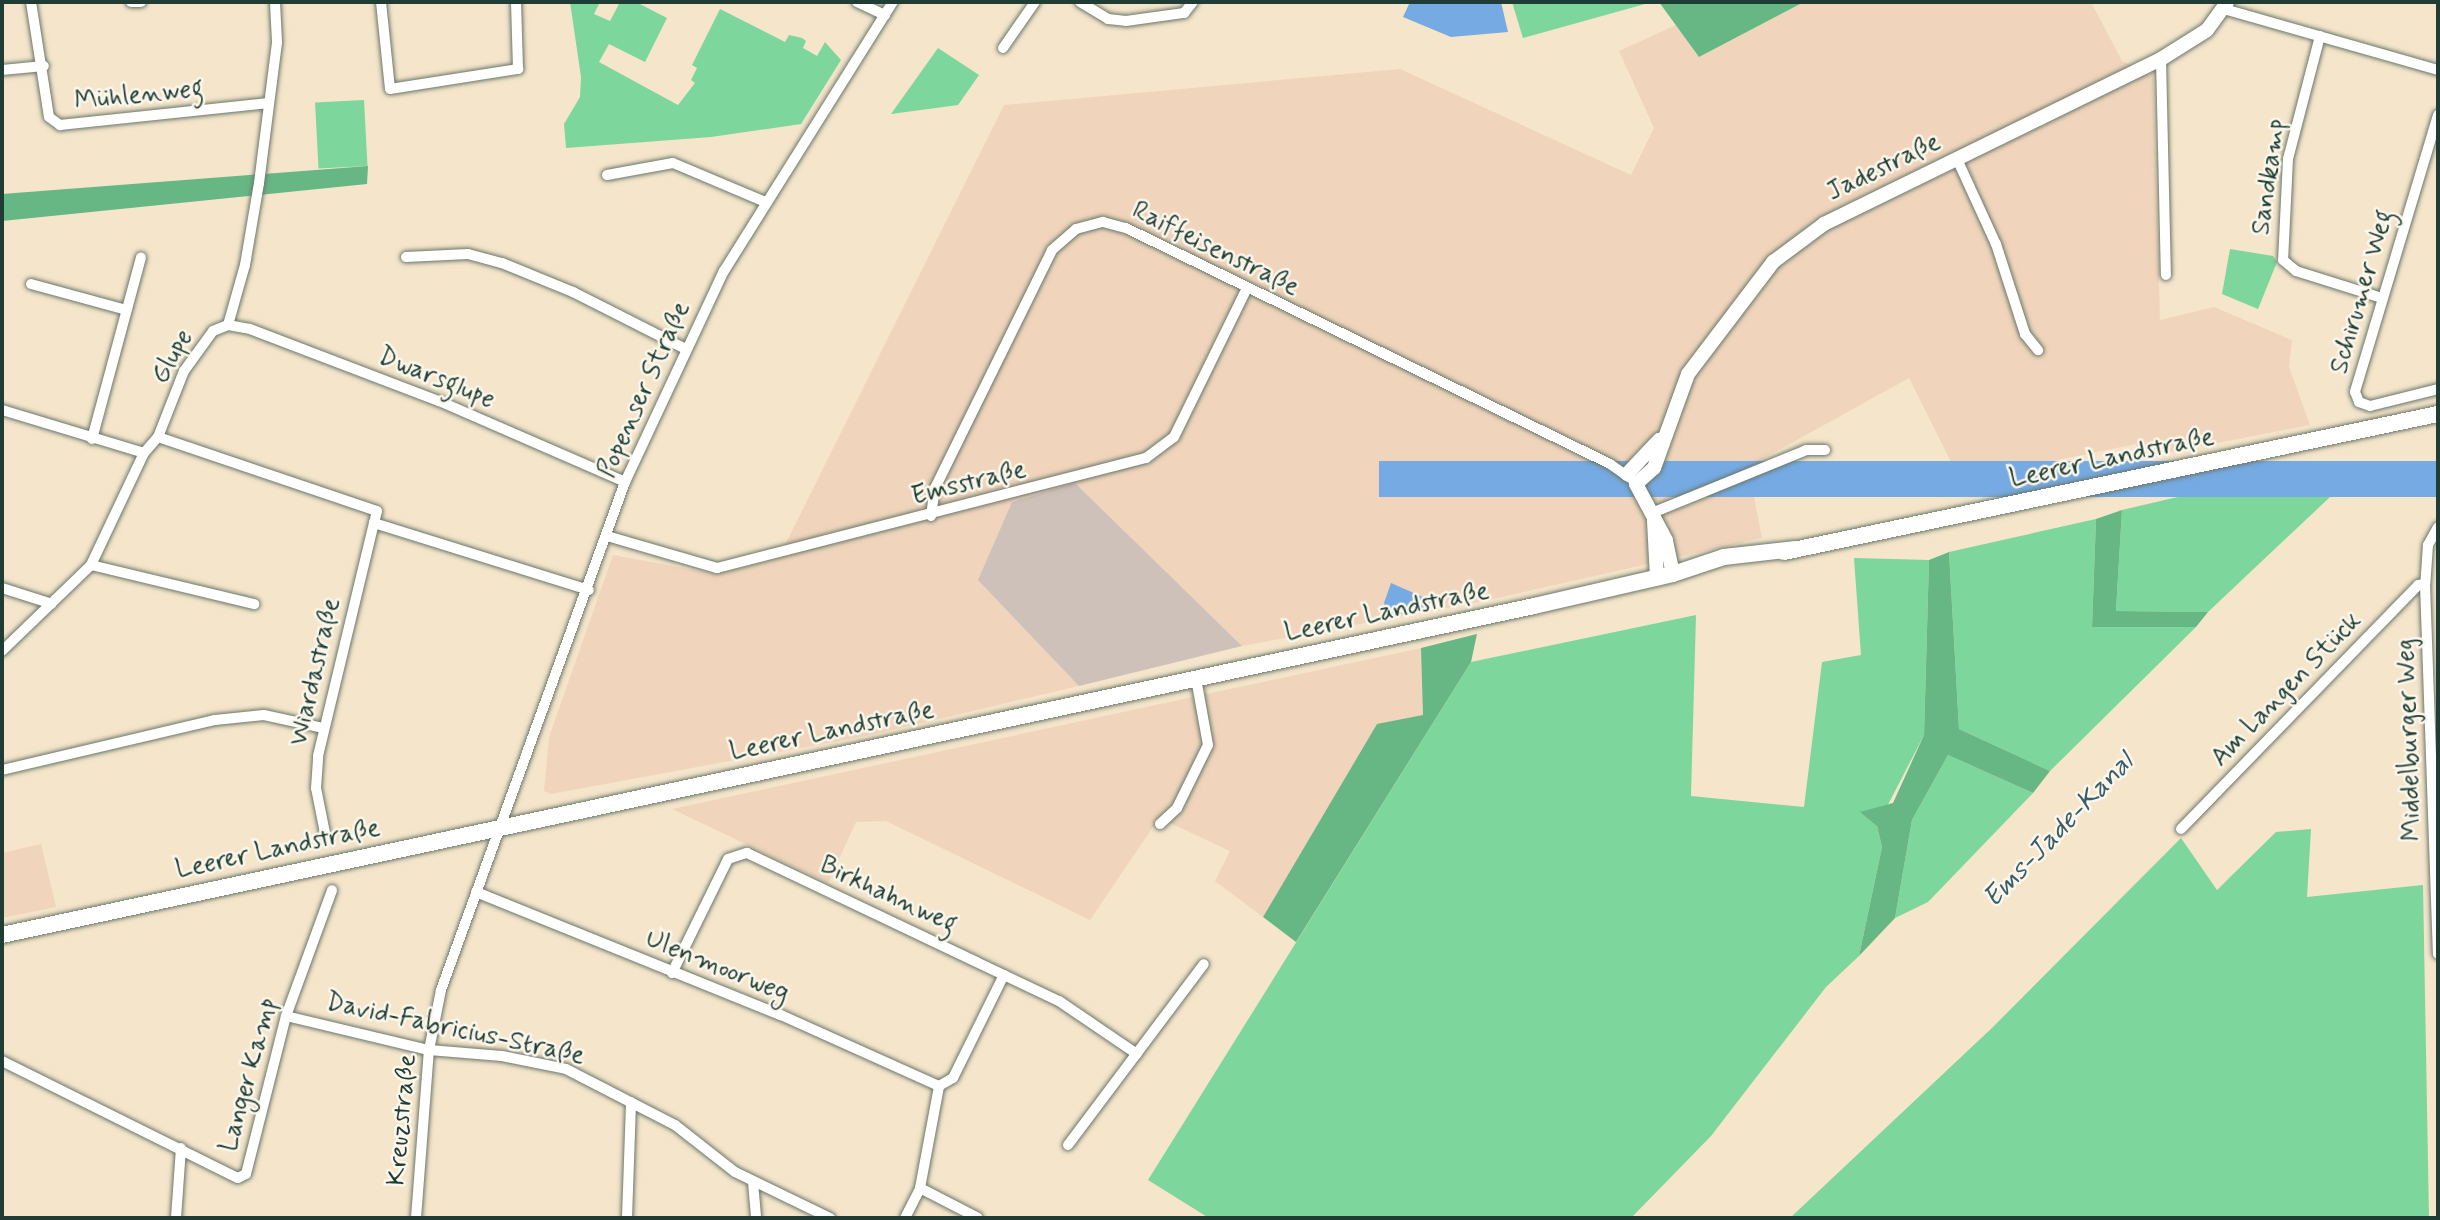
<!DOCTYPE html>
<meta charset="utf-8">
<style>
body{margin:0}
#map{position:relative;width:2440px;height:1220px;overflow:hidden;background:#f4e5cb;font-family:Mynerve,sans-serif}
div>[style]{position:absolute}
.built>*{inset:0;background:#f0d5bc}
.industrial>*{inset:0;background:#cec1b9}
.green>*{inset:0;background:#7dd69c;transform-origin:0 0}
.forest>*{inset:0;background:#66b784}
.water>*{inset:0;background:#76aae3;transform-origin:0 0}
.roads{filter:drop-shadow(0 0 2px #6a7869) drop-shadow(0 0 2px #6a7869)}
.street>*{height:10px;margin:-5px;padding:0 5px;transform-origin:5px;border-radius:5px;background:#fff}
.secondary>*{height:14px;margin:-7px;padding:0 7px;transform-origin:7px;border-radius:7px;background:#fff}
.primary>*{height:16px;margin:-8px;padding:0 8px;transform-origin:8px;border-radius:8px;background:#fff}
span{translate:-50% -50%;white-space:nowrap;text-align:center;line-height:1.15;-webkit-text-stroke:5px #fbf7ec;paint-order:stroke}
.street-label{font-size:26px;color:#1f3d34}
.water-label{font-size:28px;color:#395e69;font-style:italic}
.frame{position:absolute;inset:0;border:4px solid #1f3d34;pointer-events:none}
</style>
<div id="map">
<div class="built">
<i style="clip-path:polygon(1804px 2px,2091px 2px,2122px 61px,2153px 75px,2160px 320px,2214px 307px,2292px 340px,2289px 367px,2310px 425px,2140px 458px,2136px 444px,1960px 480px,1909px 378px,1748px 467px,1762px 538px,1484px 601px,1242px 646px,1075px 483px,1012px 502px,979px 579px,1079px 686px,871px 735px,551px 794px,544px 791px,549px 737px,613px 555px,716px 574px,778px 559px,1004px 105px,1400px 69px,1631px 175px,1654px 128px,1619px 51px,1676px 25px,1699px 57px)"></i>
<i style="clip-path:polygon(1421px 648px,1424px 715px,1377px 725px,1263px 917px,1215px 881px,1230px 851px,1159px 818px,1090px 920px,886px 821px,856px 822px,828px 883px,672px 809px)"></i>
<i style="clip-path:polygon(41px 844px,56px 907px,2px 918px,2px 853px)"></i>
</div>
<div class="industrial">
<i style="clip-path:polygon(1075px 483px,1242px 646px,1079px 686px,978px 580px,1012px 502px)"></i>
</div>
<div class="green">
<i style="clip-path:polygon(570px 2px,600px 2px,594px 14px,610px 21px,620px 2px,636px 2px,667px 18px,645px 62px,609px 44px,599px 62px,678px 105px,695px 83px,691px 80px,697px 68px,692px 65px,720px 9px,785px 42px,789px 35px,802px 38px,806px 41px,803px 48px,817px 56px,825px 42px,841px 60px,801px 124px,711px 137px,566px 148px,564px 124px,580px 97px,581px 77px)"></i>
<i style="clip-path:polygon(1512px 2px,1644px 2px,1645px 4px,1523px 38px)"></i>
<i style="clip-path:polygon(938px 48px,979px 75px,958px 105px,891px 114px)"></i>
<i style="left:364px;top:100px;width:66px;height:49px;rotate:87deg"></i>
<i style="clip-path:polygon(2230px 249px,2273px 256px,2277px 262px,2258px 309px,2222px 294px)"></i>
<i style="clip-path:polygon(2328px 462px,2364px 465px,2208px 612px,2116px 611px,2122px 510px)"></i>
<i style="clip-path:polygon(2096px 519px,2092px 627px,2196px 627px,2050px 771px,1959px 729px,1949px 552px)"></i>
<i style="clip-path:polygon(1854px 558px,1929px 560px,1924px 735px,1877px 826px,1882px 847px,1859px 956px,1826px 987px,1711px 1136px,1631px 1218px,1209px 1218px,1148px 1180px,1471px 662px,1696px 615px,1691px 796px,1804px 807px,1822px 662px,1861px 655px)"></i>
<i style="clip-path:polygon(1948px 755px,2033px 793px,1928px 902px,1895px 918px,1912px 820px)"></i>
<i style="clip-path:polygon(2311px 829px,2307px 897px,2423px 885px,2429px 1218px,1790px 1218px,1993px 1027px,2181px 838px,2217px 890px,2276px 832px)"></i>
</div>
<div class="forest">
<i style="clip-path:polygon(1659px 2px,1804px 2px,1699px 57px)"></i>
<i style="clip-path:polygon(368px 166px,367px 184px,2px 221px,2px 194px)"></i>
<i style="clip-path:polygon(2122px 510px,2116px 611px,2208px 612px,2196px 627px,2092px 627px,2096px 519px)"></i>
<i style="clip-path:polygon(1949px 552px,1959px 729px,2050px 771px,2033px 793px,1948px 755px,1912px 820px,1895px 918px,1859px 956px,1882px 847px,1877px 826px,1860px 812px,1893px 803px,1924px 735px,1929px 560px)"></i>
<i style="clip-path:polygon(1477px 634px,1471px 662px,1296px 942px,1263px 917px,1377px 724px,1423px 715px,1421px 648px)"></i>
</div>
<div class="water">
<i style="clip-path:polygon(1410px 2px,1501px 2px,1508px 32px,1451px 37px,1403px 17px)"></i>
<i style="left:2438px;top:461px;width:36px;height:1059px;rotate:90deg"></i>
<i style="clip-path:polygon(1391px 583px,1432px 601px,1431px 610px,1388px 616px,1384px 603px)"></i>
</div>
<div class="roads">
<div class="street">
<i style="left:31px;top:2px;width:116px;rotate:81.1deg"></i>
<i style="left:49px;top:117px;width:14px;rotate:36deg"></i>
<i style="left:60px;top:125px;width:210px;rotate:-6deg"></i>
<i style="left:131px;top:2px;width:10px"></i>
<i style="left:381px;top:2px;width:87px;rotate:84.1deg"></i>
<i style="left:390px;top:89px;width:130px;rotate:-8.9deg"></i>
<i style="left:518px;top:69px;width:67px;rotate:-91.7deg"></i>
<i style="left:857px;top:2px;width:31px;rotate:25deg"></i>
<i style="left:1080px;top:2px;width:33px;rotate:31deg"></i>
<i style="left:1108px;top:19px;width:18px;rotate:6deg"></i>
<i style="left:1126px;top:21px;width:59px;rotate:-7.9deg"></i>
<i style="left:1184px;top:13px;width:14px;rotate:-51deg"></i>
<i style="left:2224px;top:9px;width:223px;rotate:15.9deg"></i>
<i style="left:2320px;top:36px;width:127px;rotate:104.6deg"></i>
<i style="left:2288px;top:159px;width:101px;rotate:92.8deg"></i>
<i style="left:2283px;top:260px;width:17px;rotate:40deg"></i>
<i style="left:2296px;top:271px;width:90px;rotate:17.4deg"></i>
<i style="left:1003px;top:48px;width:56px;rotate:-55.2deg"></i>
<i style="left:2161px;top:59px;width:216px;rotate:88.7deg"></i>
<i style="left:2px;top:70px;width:42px;rotate:-5.4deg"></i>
<i style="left:2438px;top:115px;width:289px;rotate:106.7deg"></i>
<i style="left:2355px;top:392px;width:11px;rotate:68deg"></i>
<i style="left:2359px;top:402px;width:12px;rotate:20deg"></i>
<i style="left:2370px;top:406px;width:70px;rotate:-14deg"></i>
<i style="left:1957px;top:159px;width:94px;rotate:65.4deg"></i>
<i style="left:1996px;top:244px;width:95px;rotate:72.1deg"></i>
<i style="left:2025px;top:334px;width:21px;rotate:51deg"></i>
<i style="left:607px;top:175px;width:67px;rotate:-10.3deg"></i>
<i style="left:673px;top:163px;width:98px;rotate:22.9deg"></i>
<i style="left:406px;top:257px;width:62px;rotate:-2.8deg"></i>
<i style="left:468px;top:254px;width:35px;rotate:15deg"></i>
<i style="left:502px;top:263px;width:77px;rotate:22.2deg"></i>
<i style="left:573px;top:292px;width:124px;rotate:26.8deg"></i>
<i style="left:31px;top:284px;width:99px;rotate:15.2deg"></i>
<i style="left:228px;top:325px;width:22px;rotate:10deg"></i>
<i style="left:250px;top:329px;width:202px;rotate:20.9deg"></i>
<i style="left:439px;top:401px;width:203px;rotate:23.5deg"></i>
<i style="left:2px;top:410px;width:148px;rotate:16.8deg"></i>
<i style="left:158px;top:437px;width:231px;rotate:18.7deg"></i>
<i style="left:377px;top:511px;width:12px;rotate:104deg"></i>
<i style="left:374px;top:523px;width:225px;rotate:17.3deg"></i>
<i style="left:92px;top:439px;width:188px;rotate:-74.9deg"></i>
<i style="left:1652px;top:513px;width:166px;rotate:-22.2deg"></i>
<i style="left:1806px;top:450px;width:19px"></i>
<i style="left:931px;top:516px;width:28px;rotate:-82deg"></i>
<i style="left:935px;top:488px;width:265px;rotate:-63.8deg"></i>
<i style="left:1052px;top:250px;width:32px;rotate:-41deg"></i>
<i style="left:1076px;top:229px;width:28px;rotate:-15deg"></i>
<i style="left:1103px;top:222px;width:24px;rotate:15deg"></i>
<i style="left:1126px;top:228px;width:538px;rotate:25.99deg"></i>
<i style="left:1610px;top:464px;width:24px;rotate:35deg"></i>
<i style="left:2438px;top:527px;width:21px;rotate:119deg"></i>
<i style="left:2428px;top:545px;width:39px;rotate:94deg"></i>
<i style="left:2425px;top:584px;width:370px;rotate:88deg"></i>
<i style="left:607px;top:536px;width:115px;rotate:16.2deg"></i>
<i style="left:717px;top:568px;width:443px;rotate:-14.4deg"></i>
<i style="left:1146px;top:458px;width:35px;rotate:-37deg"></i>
<i style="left:1174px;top:437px;width:166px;rotate:-63.9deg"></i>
<i style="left:91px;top:565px;width:168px;rotate:13.5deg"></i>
<i style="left:2px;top:588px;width:52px;rotate:17.7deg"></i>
<i style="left:2px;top:651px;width:124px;rotate:-44deg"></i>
<i style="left:91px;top:565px;width:124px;rotate:-64.7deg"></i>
<i style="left:144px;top:453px;width:21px;rotate:-49deg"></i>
<i style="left:158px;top:437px;width:71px;rotate:-68.5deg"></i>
<i style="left:184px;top:371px;width:49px;rotate:-54.1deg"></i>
<i style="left:213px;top:331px;width:16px;rotate:-22deg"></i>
<i style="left:228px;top:325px;width:62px;rotate:-74.2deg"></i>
<i style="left:245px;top:265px;width:83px;rotate:-80.3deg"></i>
<i style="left:259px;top:183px;width:142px;rotate:-82.7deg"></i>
<i style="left:277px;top:42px;width:40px;rotate:-92.9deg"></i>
<i style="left:2px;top:770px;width:219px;rotate:-13.2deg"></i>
<i style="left:215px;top:720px;width:49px;rotate:-5.8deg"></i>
<i style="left:264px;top:715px;width:60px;rotate:12.4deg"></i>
<i style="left:1160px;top:824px;width:23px;rotate:-43deg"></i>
<i style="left:1177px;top:808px;width:70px;rotate:-63.8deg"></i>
<i style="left:1208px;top:745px;width:68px;rotate:-100.2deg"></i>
<i style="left:2181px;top:829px;width:340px;rotate:-45.8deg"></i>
<i style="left:2418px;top:585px;width:7px;rotate:-8deg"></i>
<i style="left:325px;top:833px;width:46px;rotate:-101.3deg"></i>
<i style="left:316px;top:788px;width:32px;rotate:-86deg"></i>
<i style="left:318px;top:756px;width:240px;rotate:-76.5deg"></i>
<i style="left:476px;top:892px;width:329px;rotate:22deg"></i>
<i style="left:781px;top:1015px;width:173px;rotate:24.2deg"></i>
<i style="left:672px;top:973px;width:127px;rotate:-63.8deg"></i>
<i style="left:728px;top:859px;width:20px;rotate:-18deg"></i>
<i style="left:747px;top:853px;width:345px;rotate:25.4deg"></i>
<i style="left:1059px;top:1001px;width:94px;rotate:34.2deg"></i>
<i style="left:286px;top:1016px;width:147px;rotate:13.4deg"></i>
<i style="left:429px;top:1050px;width:73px;rotate:4.7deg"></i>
<i style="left:502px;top:1056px;width:65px;rotate:11.5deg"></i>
<i style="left:566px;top:1069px;width:123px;rotate:27.2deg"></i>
<i style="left:675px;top:1125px;width:76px;rotate:38.1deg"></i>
<i style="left:735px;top:1172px;width:106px;rotate:25.8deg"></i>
<i style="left:2px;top:1061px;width:263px;rotate:26.4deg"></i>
<i style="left:238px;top:1178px;width:9px;rotate:-27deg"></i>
<i style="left:246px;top:1174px;width:163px;rotate:-75.8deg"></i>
<i style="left:286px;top:1016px;width:134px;rotate:-69.9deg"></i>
<i style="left:1068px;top:1145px;width:226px;rotate:-53.1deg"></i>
<i style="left:753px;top:1182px;width:36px;rotate:85deg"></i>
<i style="left:920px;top:1188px;width:65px;rotate:27.3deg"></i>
<i style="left:176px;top:1218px;width:70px;rotate:-85.9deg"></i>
<i style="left:416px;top:1218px;width:169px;rotate:-85.6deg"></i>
<i style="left:429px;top:1050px;width:61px;rotate:-78.7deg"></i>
<i style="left:441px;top:990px;width:540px;rotate:-70.09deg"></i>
<i style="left:625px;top:482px;width:233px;rotate:-64.9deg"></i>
<i style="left:724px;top:271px;width:318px;rotate:-57.9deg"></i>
<i style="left:627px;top:1218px;width:116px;rotate:-88deg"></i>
<i style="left:905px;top:1218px;width:34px;rotate:-63deg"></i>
<i style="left:920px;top:1188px;width:104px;rotate:-79.4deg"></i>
<i style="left:939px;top:1086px;width:16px;rotate:-30deg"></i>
<i style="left:953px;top:1078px;width:115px;rotate:-63.7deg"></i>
</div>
<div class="secondary">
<i style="left:1627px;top:474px;width:47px;rotate:-46.7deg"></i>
<i style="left:1654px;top:521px;width:57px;rotate:87deg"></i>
<i style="left:1673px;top:574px;width:35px;rotate:-102deg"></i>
<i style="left:1666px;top:540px;width:64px;rotate:-118.2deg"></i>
<i style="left:1636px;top:484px;width:24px;rotate:-42deg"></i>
<i style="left:1654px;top:468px;width:100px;rotate:-70.1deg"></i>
<i style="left:1688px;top:374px;width:141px;rotate:-52.8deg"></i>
<i style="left:1773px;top:262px;width:64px;rotate:-36.7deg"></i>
<i style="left:1824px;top:224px;width:375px;rotate:-26.1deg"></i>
<i style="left:2161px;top:59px;width:54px;rotate:-32.2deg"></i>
<i style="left:2207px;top:30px;width:34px;rotate:-54deg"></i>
</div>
<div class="primary">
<i style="left:1784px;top:552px;width:668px;rotate:-11.92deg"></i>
<i style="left:2px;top:935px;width:1567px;rotate:-12.12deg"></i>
<i style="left:1534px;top:606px;width:143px;rotate:-13deg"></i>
<i style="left:1673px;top:574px;width:54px;rotate:-18.4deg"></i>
<i style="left:1724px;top:557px;width:70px;rotate:-6.5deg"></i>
</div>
</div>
<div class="street-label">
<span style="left:139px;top:96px;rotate:-6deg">Mühlenweg</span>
<span style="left:1884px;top:168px;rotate:-26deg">Jadestraße</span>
<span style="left:2270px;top:177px;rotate:-82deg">Sandkamp</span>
<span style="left:1215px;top:250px;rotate:26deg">Raiffeisenstraße</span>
<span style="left:2363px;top:292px;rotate:-74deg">Schirumer Weg</span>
<span style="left:173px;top:357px;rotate:-60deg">Glupe</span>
<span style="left:436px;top:379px;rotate:22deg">Dwarsglupe</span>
<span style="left:645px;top:390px;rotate:-66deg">Popenser Straße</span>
<span style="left:2112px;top:459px;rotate:-12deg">Leerer Landstraße</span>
<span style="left:969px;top:484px;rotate:-14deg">Emsstraße</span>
<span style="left:1387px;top:613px;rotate:-12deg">Leerer Landstraße</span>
<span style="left:316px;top:672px;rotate:-77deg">Wiardastraße</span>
<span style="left:2287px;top:690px;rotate:-46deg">Am Langen Stück</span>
<span style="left:832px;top:732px;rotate:-12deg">Leerer Landstraße</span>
<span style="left:2410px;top:740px;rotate:-92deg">Middelburger Weg</span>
<span style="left:278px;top:850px;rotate:-12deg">Leerer Landstraße</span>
<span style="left:888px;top:896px;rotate:25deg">Birkhahnweg</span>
<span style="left:717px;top:967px;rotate:22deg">Ulenmoorweg</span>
<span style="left:455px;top:1030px;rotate:12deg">David-Fabricius-Straße</span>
<span style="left:250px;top:1075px;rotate:-75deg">Langer Kamp</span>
<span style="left:403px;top:1120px;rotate:-85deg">Kreuzstraße</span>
</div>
<div class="water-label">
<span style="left:2059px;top:831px;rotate:-46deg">Ems-Jade-Kanal</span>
</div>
<div class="frame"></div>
</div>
